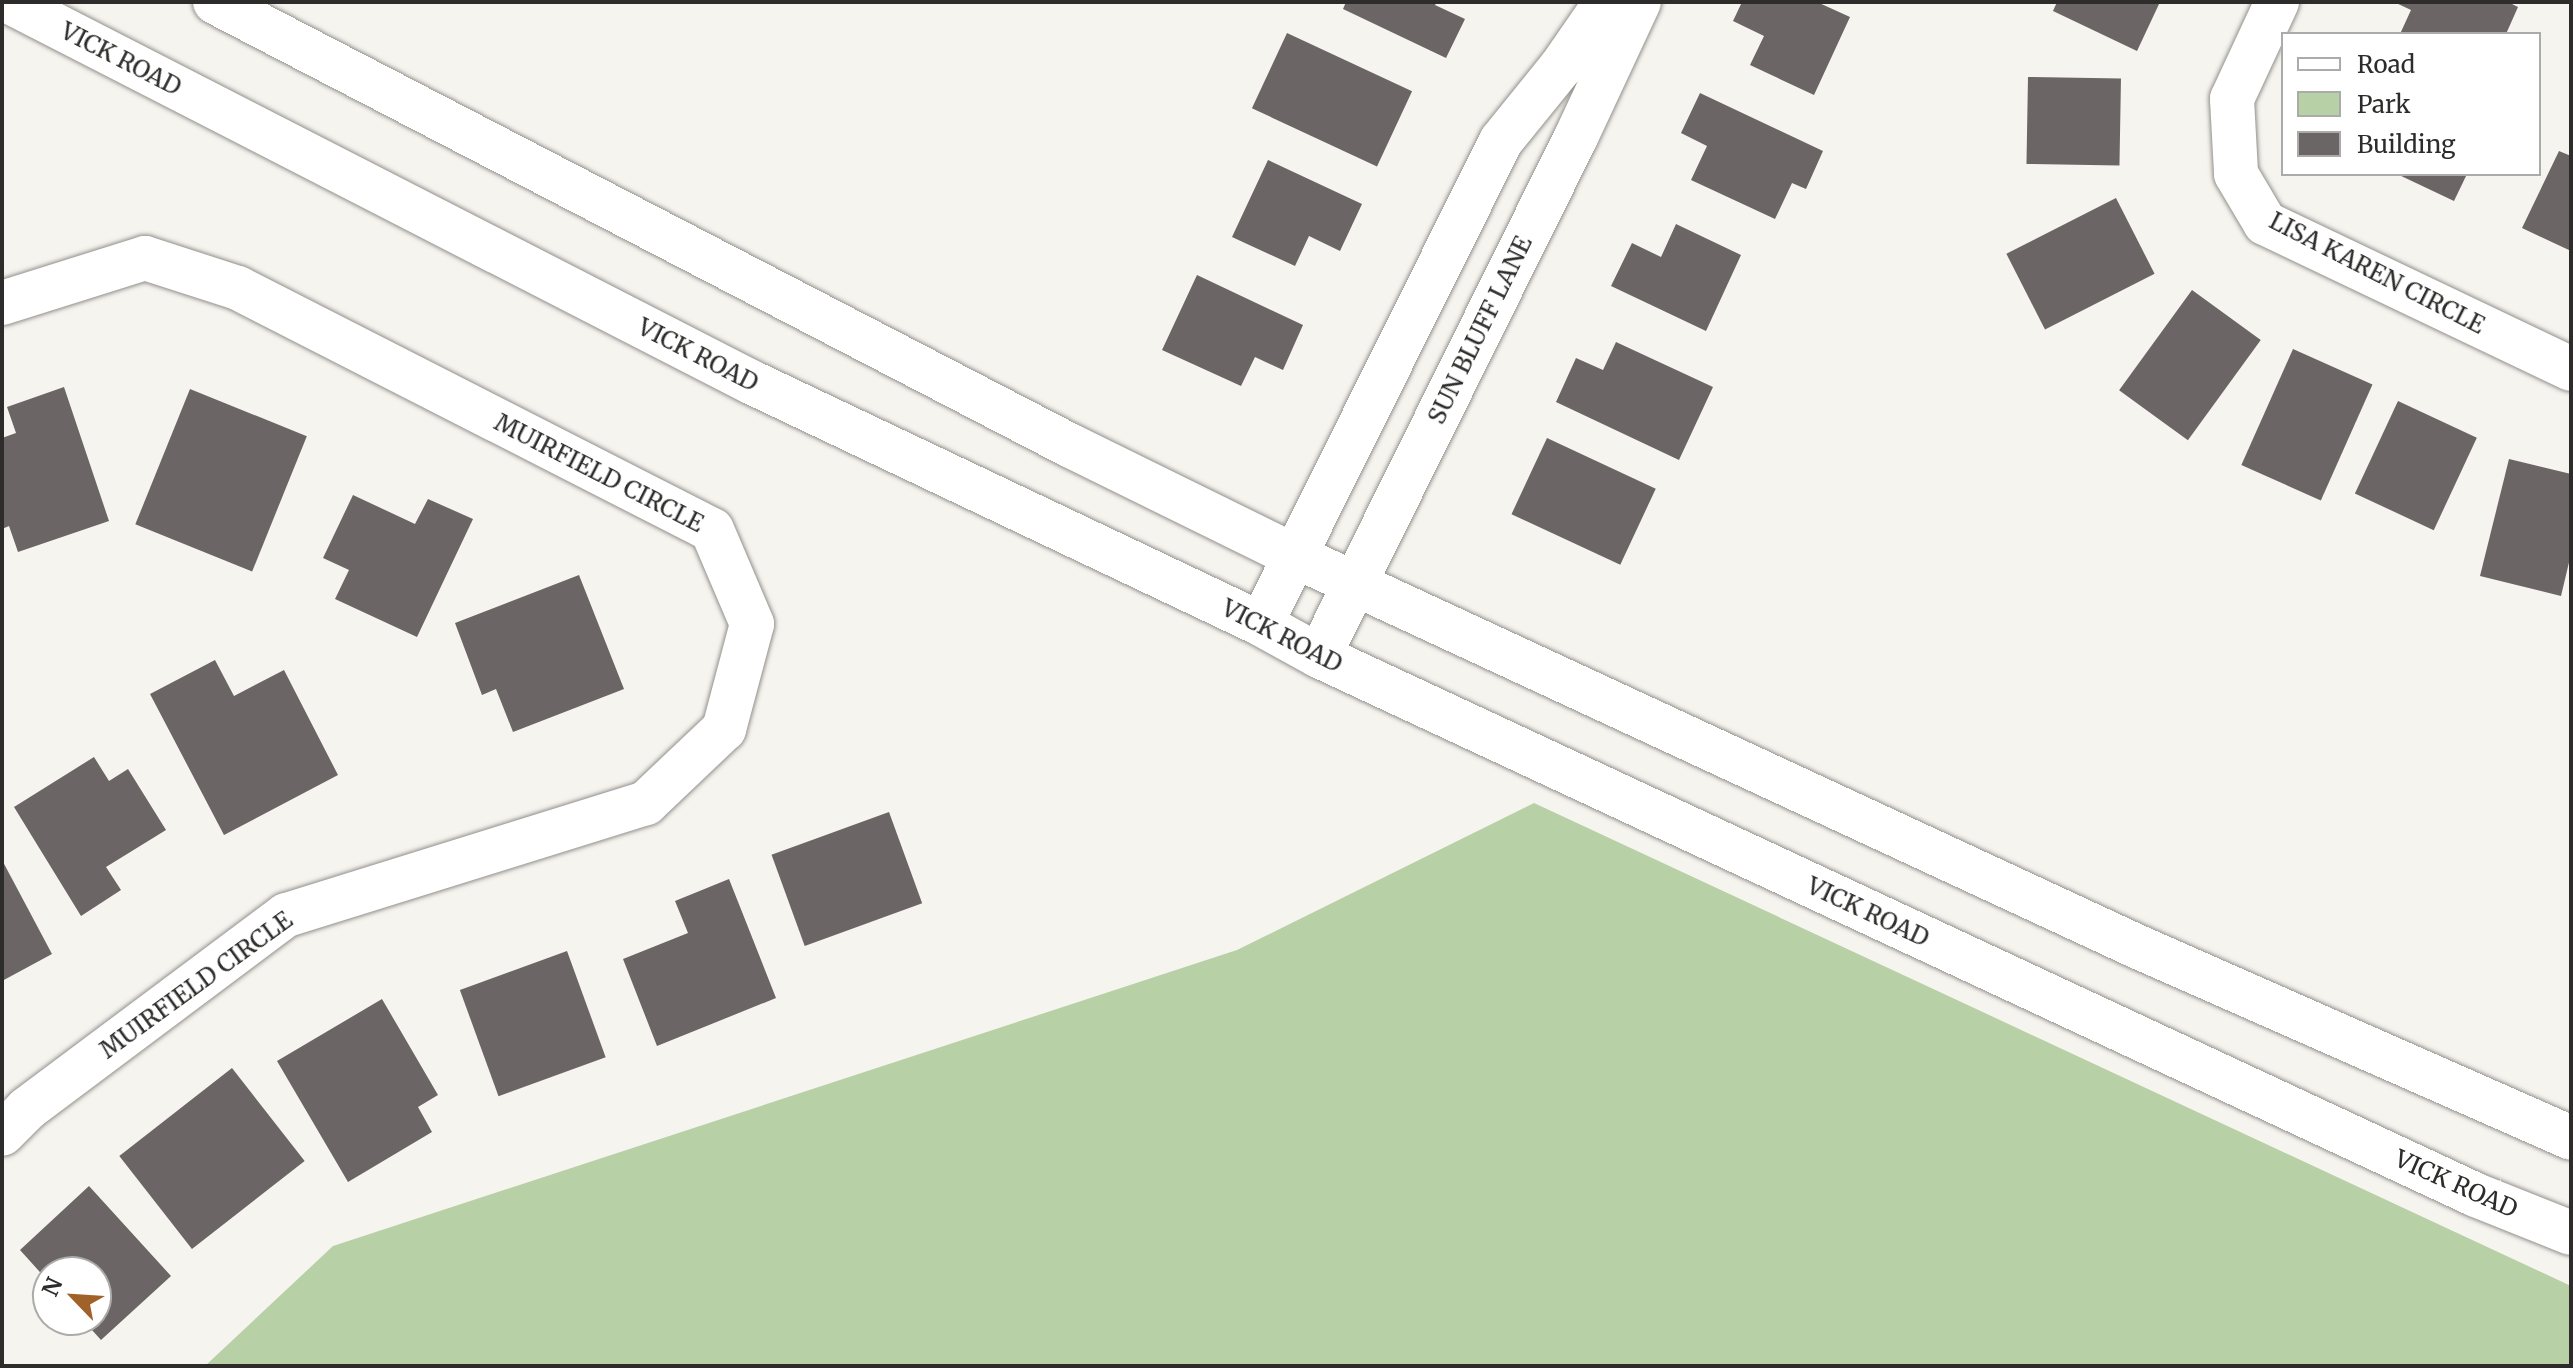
<!DOCTYPE html>
<style>
body{margin:0}
#map{position:relative;width:2573px;height:1368px;overflow:hidden;background:#f6f4ef;font-family:Merriweather,serif}
div>[style]{position:absolute}
.green>*{inset:0;background:#b7d0a6}
.building>*{inset:0;background:#6b6565;transform-origin:0 0}
.roads{filter:drop-shadow(0 0 2px #92908c) drop-shadow(0 0 2px #92908c)}
.minor>*{height:44px;margin:-22px;padding:0 22px;transform-origin:22px;border-radius:22px;background:#fff}
.tertiary>*{height:44px;margin:-22px;padding:0 22px;transform-origin:22px;border-radius:22px;background:#fff}
span{translate:-50% -50%;white-space:nowrap;text-align:center;line-height:1.15;-webkit-text-stroke:8px #fff;paint-order:stroke}
.street-label{font-size:24px;color:#2d2c2b}
.frame{position:absolute;inset:0;border:4px solid #2d2c2b;pointer-events:none}
.legend{position:absolute;left:2281px;top:32px;width:260px;height:144px;box-sizing:border-box;background:#fff;border:2px solid #ababaa;margin:0;padding:10px 14px;list-style:none;font-size:24px;color:#2d2c2b}
.legend li{display:flex;align-items:center;gap:16px;height:40px}
.legend b{width:40px;border:2px solid #ababaa}
.north{position:absolute;left:32px;top:1256px;width:80px;height:80px;box-sizing:border-box;background:#fff;border:2px solid #ababaa;border-radius:50%;rotate:295deg;font-size:22px;font-weight:700;line-height:32px;text-align:center;color:#2d2c2b}
.north::after{content:'';display:block;margin:auto;width:28px;height:36px;background:#a06228;clip-path:polygon(50% 0,100% 100%,50% 72%,0 100%)}
</style>
<div id="map">
<div class="green">
<i style="clip-path:polygon(1534px 803px,2571px 1286px,2571px 1366px,205px 1366px,333px 1246px,1237px 950px)"></i>
</div>
<div class="building">
<i style="clip-path:polygon(1346px 2px,1437px 2px,1435px 5px,1465px 19px,1446px 58px,1343px 9px)"></i>
<i style="clip-path:polygon(1742px 2px,1817px 2px,1850px 17px,1814px 95px,1750px 65px,1764px 36px,1733px 21px)"></i>
<i style="clip-path:polygon(2057px 2px,2160px 2px,2137px 51px,2053px 11px)"></i>
<i style="clip-path:polygon(2394px 2px,2508px 2px,2518px 7px,2506px 34px,2400px 34px,2411px 10px)"></i>
<i style="left:1287px;top:33px;width:138px;height:83px;rotate:25deg"></i>
<i style="left:2028px;top:77px;width:93px;height:87px;rotate:1deg"></i>
<i style="clip-path:polygon(1700px 93px,1823px 151px,1806px 189px,1792px 183px,1775px 219px,1691px 180px,1707px 146px,1681px 133px)"></i>
<i style="clip-path:polygon(2559px 151px,2571px 156px,2571px 251px,2522px 228px)"></i>
<i style="clip-path:polygon(1268px 160px,1362px 204px,1340px 251px,1309px 236px,1295px 266px,1232px 237px)"></i>
<i style="clip-path:polygon(2397px 174px,2467px 174px,2454px 201px)"></i>
<i style="left:2116px;top:198px;width:85px;height:123px;rotate:63deg"></i>
<i style="clip-path:polygon(1676px 224px,1741px 255px,1706px 331px,1611px 286px,1632px 243px,1661px 257px)"></i>
<i style="clip-path:polygon(1197px 275px,1303px 325px,1283px 370px,1255px 357px,1241px 386px,1162px 350px)"></i>
<i style="left:2192px;top:290px;width:85px;height:124px;rotate:36deg"></i>
<i style="clip-path:polygon(1616px 342px,1713px 387px,1679px 460px,1556px 402px,1576px 358px,1603px 370px)"></i>
<i style="left:2293px;top:349px;width:87px;height:127px;rotate:24deg"></i>
<i style="clip-path:polygon(64px 387px,109px 521px,18px 552px,9px 526px,2px 529px,2px 438px,16px 433px,7px 407px)"></i>
<i style="left:190px;top:389px;width:126px;height:146px;rotate:22deg"></i>
<i style="left:2398px;top:401px;width:87px;height:102px;rotate:25deg"></i>
<i style="left:1547px;top:438px;width:120px;height:84px;rotate:25deg"></i>
<i style="clip-path:polygon(2509px 459px,2571px 474px,2571px 554px,2561px 596px,2480px 576px)"></i>
<i style="clip-path:polygon(353px 495px,415px 524px,428px 499px,473px 519px,417px 637px,335px 599px,349px 570px,323px 558px)"></i>
<i style="clip-path:polygon(579px 575px,624px 689px,513px 732px,496px 689px,482px 695px,455px 623px)"></i>
<i style="clip-path:polygon(215px 660px,234px 696px,284px 670px,338px 775px,224px 835px,150px 694px)"></i>
<i style="clip-path:polygon(94px 757px,109px 781px,128px 769px,166px 830px,106px 867px,121px 890px,81px 916px,14px 807px)"></i>
<i style="left:889px;top:812px;width:97px;height:125px;rotate:70deg"></i>
<i style="clip-path:polygon(2px 860px,52px 954px,2px 981px)"></i>
<i style="clip-path:polygon(729px 879px,776px 998px,657px 1046px,623px 959px,688px 933px,675px 901px)"></i>
<i style="left:567px;top:951px;width:113px;height:114px;rotate:70deg"></i>
<i style="clip-path:polygon(382px 999px,438px 1095px,418px 1107px,432px 1132px,348px 1182px,277px 1061px)"></i>
<i style="left:232px;top:1068px;width:118px;height:143px;rotate:52deg"></i>
<i style="clip-path:polygon(89px 1186px,171px 1276px,101px 1340px,83px 1320px,96px 1320px,96px 1272px,48px 1272px,48px 1281px,20px 1250px)"></i>
</div>
<div class="roads">
<div class="minor">
<i style="left:2277px;top:2px;width:107px;rotate:114.9deg"></i>
<i style="left:2232px;top:99px;width:75px;rotate:86.9deg"></i>
<i style="left:2236px;top:174px;width:57px;rotate:59.4deg"></i>
<i style="left:2265px;top:223px;width:339px;rotate:25.5deg"></i>
<i style="left:2px;top:303px;width:150px;rotate:-17.5deg"></i>
<i style="left:145px;top:258px;width:98px;rotate:17.9deg"></i>
<i style="left:238px;top:288px;width:532px;rotate:27.05deg"></i>
<i style="left:712px;top:530px;width:102px;rotate:66.9deg"></i>
<i style="left:752px;top:624px;width:109px;rotate:104.9deg"></i>
<i style="left:724px;top:729px;width:108px;rotate:136.5deg"></i>
<i style="left:646px;top:803px;width:377px;rotate:162.7deg"></i>
<i style="left:286px;top:915px;width:324px;rotate:143.2deg"></i>
<i style="left:27px;top:1109px;width:35px;rotate:135deg"></i>
<i style="left:1261px;top:624px;width:539px;rotate:-63.58deg"></i>
<i style="left:1501px;top:141px;width:95px;rotate:-51deg"></i>
<i style="left:1561px;top:67px;width:79px;rotate:-55.3deg"></i>
<i style="left:1319px;top:656px;width:579px;rotate:-63.66deg"></i>
<i style="left:1576px;top:137px;width:149px;rotate:-65deg"></i>
</div>
<div class="tertiary">
<i style="left:10px;top:2px;width:833px;rotate:27.15deg"></i>
<i style="left:751px;top:382px;width:565px;rotate:25.38deg"></i>
<i style="left:1261px;top:624px;width:66px;rotate:28.9deg"></i>
<i style="left:1319px;top:656px;width:1276px;rotate:24.98deg"></i>
<i style="left:2476px;top:1195px;width:102px;rotate:21.8deg"></i>
<i style="left:215px;top:2px;width:964px;rotate:27.42deg"></i>
<i style="left:1071px;top:446px;width:250px;rotate:26.2deg"></i>
<i style="left:1295px;top:556px;width:927px;rotate:24.88deg"></i>
<i style="left:2136px;top:946px;width:475px;rotate:23.8deg"></i>
</div>
</div>
<div class="street-label">
<span style="left:121px;top:59px;rotate:27deg">VICK ROAD</span>
<span style="left:2377px;top:273px;rotate:27deg">LISA KAREN CIRCLE</span>
<span style="left:1480px;top:330px;rotate:-64deg">SUN BLUFF LANE</span>
<span style="left:698px;top:355px;rotate:27deg">VICK ROAD</span>
<span style="left:599px;top:473px;rotate:27deg">MUIRFIELD CIRCLE</span>
<span style="left:1282px;top:636px;rotate:27deg">VICK ROAD</span>
<span style="left:1868px;top:912px;rotate:25deg">VICK ROAD</span>
<span style="left:196px;top:985px;rotate:-36deg">MUIRFIELD CIRCLE</span>
<span style="left:2456px;top:1184px;rotate:24deg">VICK ROAD</span>
</div>
<div class="frame"></div>
<ul class="legend">
<li><b style="height:10px;background:#fff"></b>Road</li>
<li><b style="height:22px;background:#b7d0a6"></b>Park</li>
<li><b style="height:22px;background:#6b6565"></b>Building</li>
</ul>
<div class="north">N</div>
</div>
